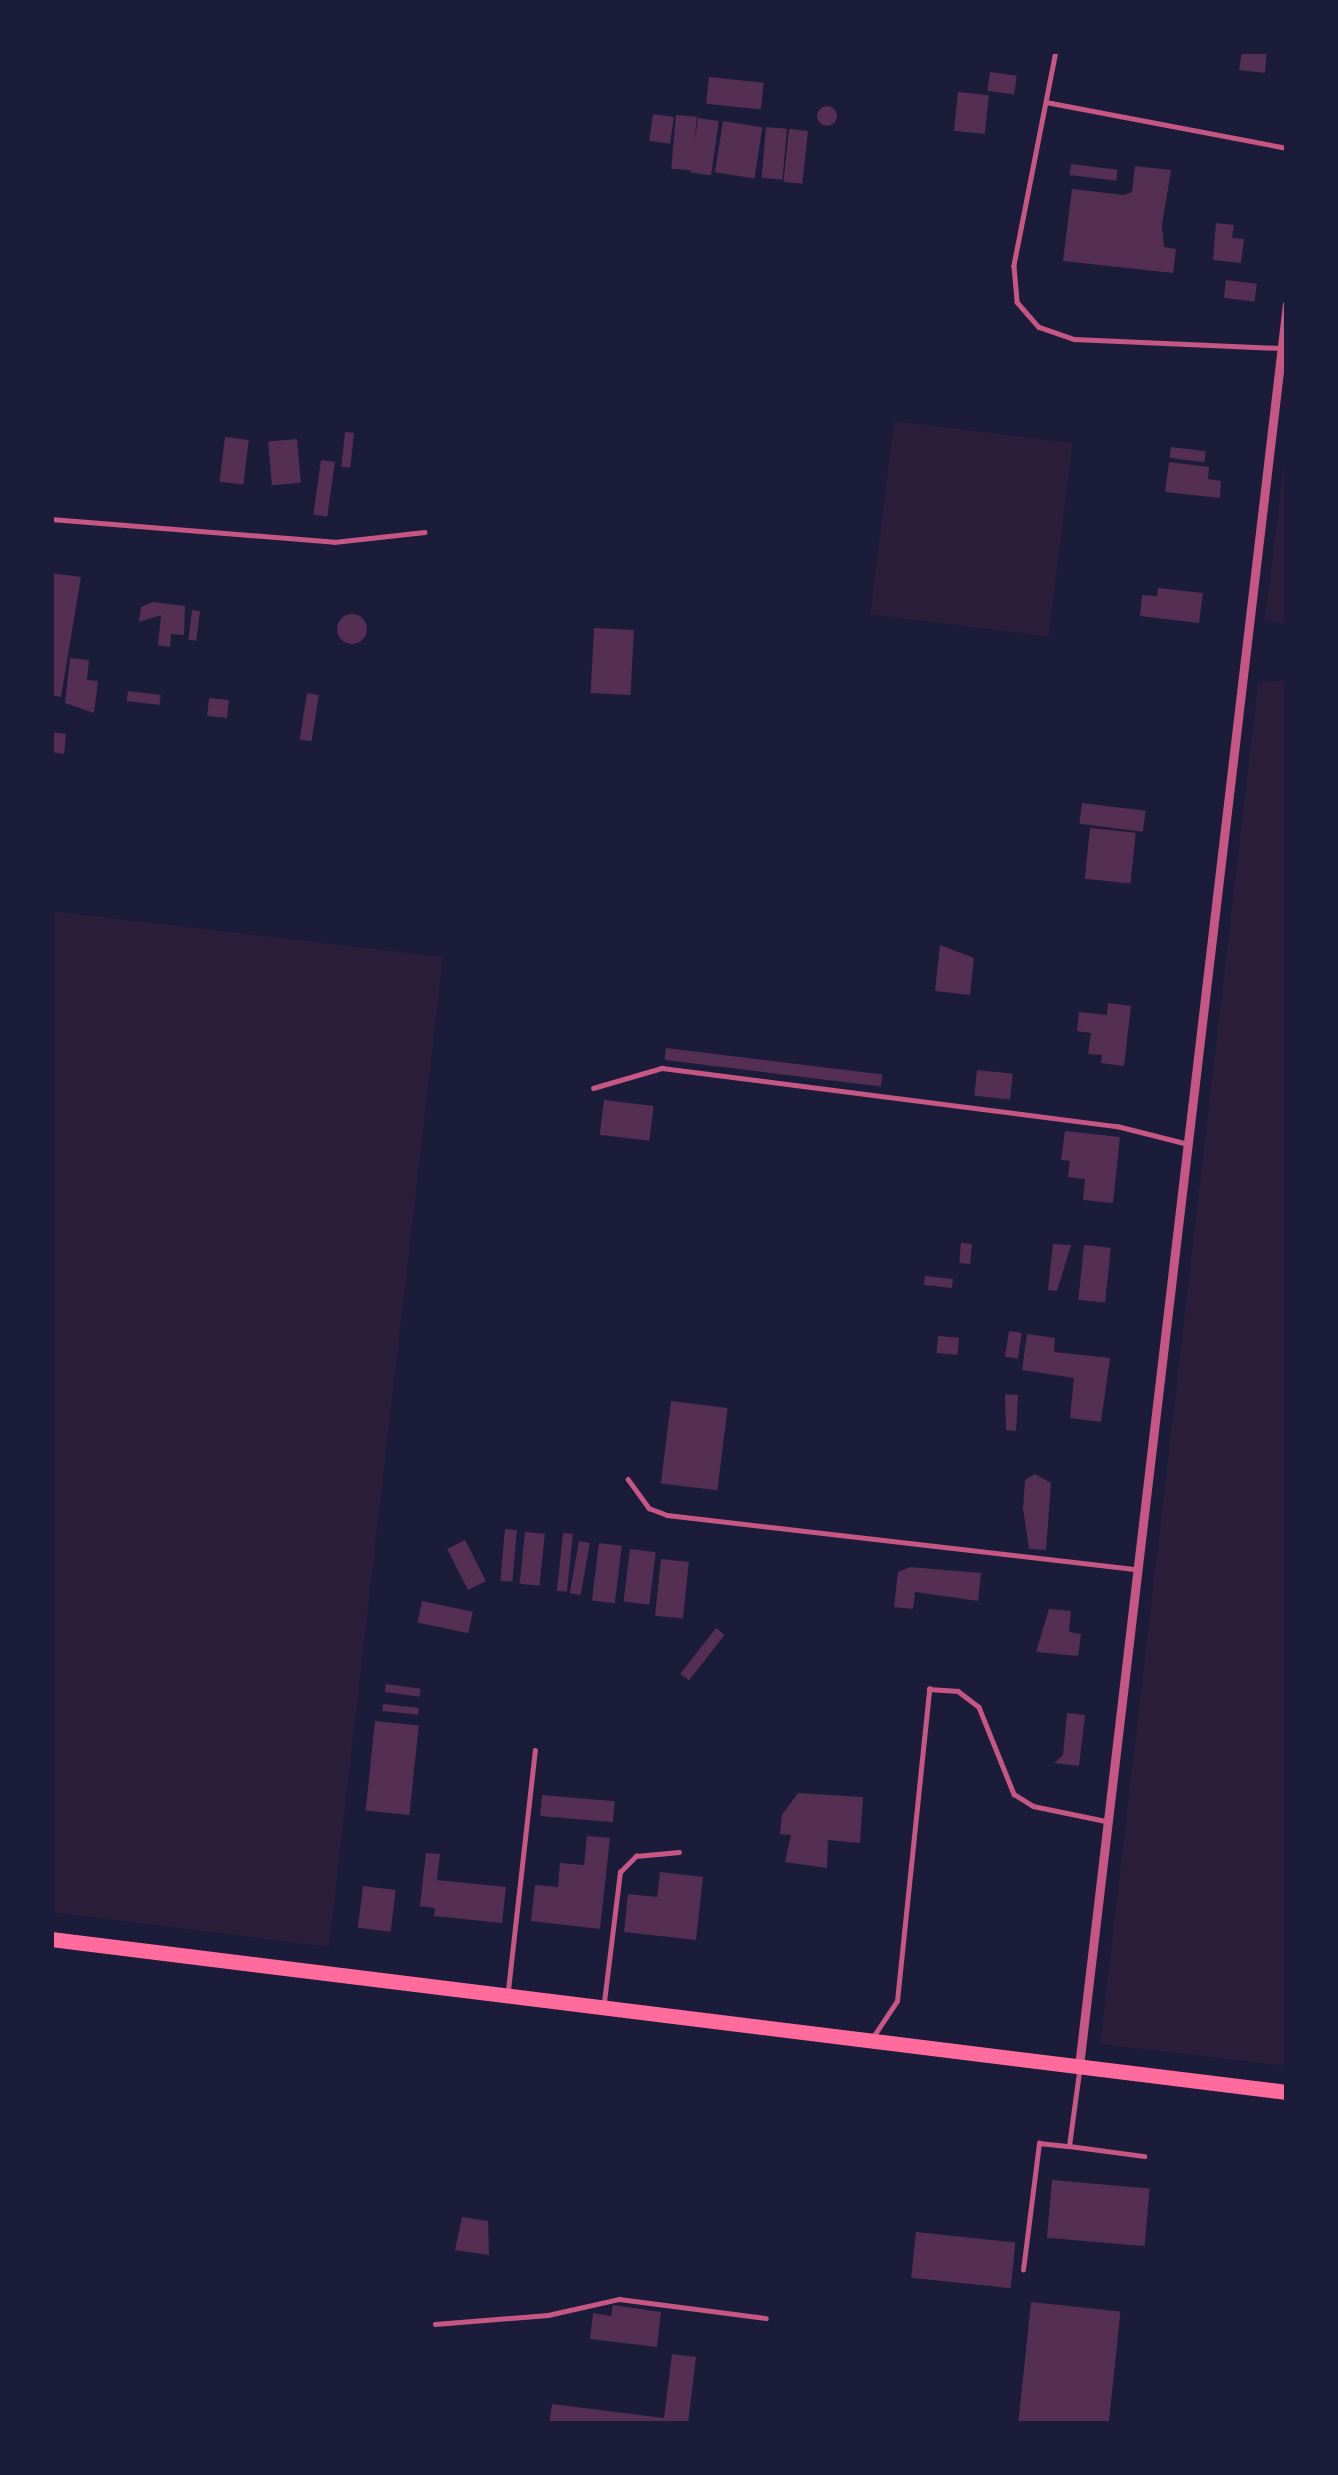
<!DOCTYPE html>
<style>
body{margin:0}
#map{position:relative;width:1338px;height:2475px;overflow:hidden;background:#1b1b3a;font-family:"PT Serif",serif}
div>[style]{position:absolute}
.green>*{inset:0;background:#2a1e3b;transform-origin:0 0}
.building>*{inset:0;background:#542f53;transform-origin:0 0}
.round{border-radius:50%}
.service>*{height:4.5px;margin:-2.25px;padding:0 2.25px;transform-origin:2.25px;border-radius:2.25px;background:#c65784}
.minor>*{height:9px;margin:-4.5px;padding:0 4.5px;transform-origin:4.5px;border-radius:4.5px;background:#c65784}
.primary>*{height:15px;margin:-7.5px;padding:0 7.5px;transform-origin:7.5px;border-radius:7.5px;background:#ff6b9d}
span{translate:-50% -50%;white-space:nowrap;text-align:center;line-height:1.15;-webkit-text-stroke:10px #1b1b3a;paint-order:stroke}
.frame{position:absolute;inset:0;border:54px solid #1b1b3a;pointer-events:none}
</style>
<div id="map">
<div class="green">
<i style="left:894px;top:421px;width:180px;height:195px;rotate:7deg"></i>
<i style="clip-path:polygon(1287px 439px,1287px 625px,1265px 619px)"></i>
<i style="clip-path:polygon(1287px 680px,1287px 2066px,1100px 2044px,1258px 683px)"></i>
<i style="clip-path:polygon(51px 911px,443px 957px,329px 1947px,51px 1912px)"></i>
</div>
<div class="building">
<i style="clip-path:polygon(1242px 51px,1267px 51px,1265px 73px,1239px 70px)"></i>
<i style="left:990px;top:72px;width:27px;height:19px;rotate:8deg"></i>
<i style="left:709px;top:77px;width:55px;height:27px;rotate:6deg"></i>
<i style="left:958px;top:92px;width:31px;height:39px;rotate:6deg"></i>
<i class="round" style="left:817px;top:106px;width:20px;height:20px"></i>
<i style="left:653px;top:114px;width:21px;height:27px;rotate:8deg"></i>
<i style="left:676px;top:115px;width:21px;height:54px;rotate:5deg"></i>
<i style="left:698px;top:118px;width:21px;height:55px;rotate:8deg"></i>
<i style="left:723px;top:121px;width:40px;height:52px;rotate:9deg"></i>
<i style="left:766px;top:127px;width:21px;height:51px;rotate:5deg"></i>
<i style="left:789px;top:129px;width:19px;height:53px;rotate:6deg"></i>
<i style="left:1071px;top:164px;width:47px;height:11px;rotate:7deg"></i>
<i style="clip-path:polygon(1135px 166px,1171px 170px,1162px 225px,1164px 247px,1176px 249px,1173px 273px,1063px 261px,1072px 189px,1124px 195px,1132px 192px)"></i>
<i style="clip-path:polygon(1216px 223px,1234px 225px,1232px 238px,1244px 239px,1241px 263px,1213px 260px)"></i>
<i style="left:1226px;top:280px;width:31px;height:18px;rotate:7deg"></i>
<i style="left:345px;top:432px;width:9px;height:35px;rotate:6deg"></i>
<i style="left:225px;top:437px;width:24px;height:45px;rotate:7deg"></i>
<i style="left:297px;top:439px;width:44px;height:29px;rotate:85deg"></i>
<i style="left:1171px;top:447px;width:35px;height:11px;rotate:7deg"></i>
<i style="left:321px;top:460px;width:14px;height:55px;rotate:8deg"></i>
<i style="clip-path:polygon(1169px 462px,1209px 467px,1208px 479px,1221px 481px,1220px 498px,1165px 492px)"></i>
<i style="clip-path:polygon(51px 573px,81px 577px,61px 697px,51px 695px)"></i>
<i style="clip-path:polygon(1158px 588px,1203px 593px,1199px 623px,1140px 616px,1142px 595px,1157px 596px)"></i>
<i style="clip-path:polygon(153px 602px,185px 606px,184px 635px,171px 634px,170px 647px,158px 645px,161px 615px,139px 622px,141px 607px)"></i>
<i style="left:192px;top:610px;width:8px;height:30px;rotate:7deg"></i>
<i class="round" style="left:337px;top:614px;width:30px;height:30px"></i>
<i style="left:594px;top:628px;width:40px;height:65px;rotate:3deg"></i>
<i style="clip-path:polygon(70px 658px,89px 660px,87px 680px,98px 681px,94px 713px,65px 703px)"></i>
<i style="left:128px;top:691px;width:33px;height:10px;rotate:7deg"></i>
<i style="left:307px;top:693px;width:12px;height:47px;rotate:9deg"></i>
<i style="left:209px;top:698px;width:20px;height:18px;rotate:6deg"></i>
<i style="clip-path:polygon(51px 732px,66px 734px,64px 754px,51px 752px)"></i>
<i style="left:1082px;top:803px;width:64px;height:21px;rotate:7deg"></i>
<i style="left:1090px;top:828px;width:46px;height:51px;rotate:6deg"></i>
<i style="clip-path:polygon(940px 945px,974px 958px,970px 995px,935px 991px)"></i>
<i style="clip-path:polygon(1108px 1003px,1131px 1006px,1124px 1066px,1101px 1063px,1102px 1055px,1088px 1054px,1091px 1033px,1077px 1031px,1079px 1012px,1107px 1015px)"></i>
<i style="left:666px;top:1048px;width:218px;height:12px;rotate:7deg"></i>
<i style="left:977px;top:1070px;width:36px;height:26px;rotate:6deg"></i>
<i style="left:604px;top:1100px;width:50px;height:35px;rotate:7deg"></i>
<i style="clip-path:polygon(1065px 1131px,1120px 1137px,1113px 1203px,1083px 1200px,1085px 1179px,1068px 1177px,1070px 1161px,1061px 1160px)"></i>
<i style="left:961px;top:1243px;width:11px;height:20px;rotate:5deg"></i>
<i style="clip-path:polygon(1053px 1244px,1071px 1245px,1057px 1291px,1048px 1290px)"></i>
<i style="left:1084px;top:1245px;width:27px;height:55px;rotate:6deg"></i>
<i style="left:925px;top:1276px;width:28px;height:9px;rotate:6deg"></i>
<i style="left:1009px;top:1331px;width:13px;height:26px;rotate:9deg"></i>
<i style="clip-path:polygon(1027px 1334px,1055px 1338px,1054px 1352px,1110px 1358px,1101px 1422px,1070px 1418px,1074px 1378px,1022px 1370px)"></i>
<i style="left:938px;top:1336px;width:21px;height:17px;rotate:5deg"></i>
<i style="clip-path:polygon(1005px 1394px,1018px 1395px,1016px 1431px,1006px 1430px)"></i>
<i style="left:671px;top:1401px;width:57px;height:83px;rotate:7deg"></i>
<i style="clip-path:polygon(1035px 1474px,1051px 1483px,1046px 1550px,1029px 1549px,1023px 1508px,1025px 1480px)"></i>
<i style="left:505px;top:1529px;width:12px;height:52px;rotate:5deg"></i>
<i style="left:525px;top:1532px;width:20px;height:52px;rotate:6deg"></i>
<i style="left:563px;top:1533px;width:10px;height:58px;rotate:6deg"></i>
<i style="left:465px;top:1540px;width:46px;height:20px;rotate:63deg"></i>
<i style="left:579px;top:1541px;width:11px;height:53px;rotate:10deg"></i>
<i style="left:599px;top:1543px;width:23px;height:58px;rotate:7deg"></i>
<i style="left:630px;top:1549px;width:26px;height:53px;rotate:7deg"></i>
<i style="left:661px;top:1559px;width:28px;height:57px;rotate:6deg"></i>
<i style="clip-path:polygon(910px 1567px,981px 1573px,978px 1601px,915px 1592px,913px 1609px,894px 1607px,898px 1572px)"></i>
<i style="left:422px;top:1601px;width:52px;height:22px;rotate:12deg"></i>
<i style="clip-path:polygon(1049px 1609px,1071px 1611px,1069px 1632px,1081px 1634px,1078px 1656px,1036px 1652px)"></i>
<i style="left:716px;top:1628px;width:11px;height:58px;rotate:38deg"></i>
<i style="left:386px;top:1684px;width:35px;height:8px;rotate:8deg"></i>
<i style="left:383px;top:1704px;width:36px;height:7px;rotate:6deg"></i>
<i style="clip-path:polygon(1067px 1713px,1085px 1715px,1079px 1766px,1054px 1763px,1063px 1755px)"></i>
<i style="left:375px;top:1721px;width:44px;height:90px;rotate:6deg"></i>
<i style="clip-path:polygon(798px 1793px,863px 1797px,860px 1843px,828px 1840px,827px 1868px,785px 1862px,791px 1835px,780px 1834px,782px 1815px)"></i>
<i style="left:542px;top:1795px;width:73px;height:21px;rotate:5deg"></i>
<i style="clip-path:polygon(587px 1836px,610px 1838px,600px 1929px,531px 1921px,535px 1885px,558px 1887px,560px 1863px,584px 1865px)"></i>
<i style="clip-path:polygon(426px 1853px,440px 1854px,437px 1880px,506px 1887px,502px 1923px,434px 1916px,435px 1908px,420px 1906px)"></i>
<i style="clip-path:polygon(660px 1872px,703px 1877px,696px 1940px,624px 1932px,628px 1894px,657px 1897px)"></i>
<i style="left:363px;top:1886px;width:33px;height:42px;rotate:7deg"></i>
<i style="left:1052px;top:2180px;width:98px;height:58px;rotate:5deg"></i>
<i style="clip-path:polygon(462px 2217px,488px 2221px,489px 2255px,455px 2250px)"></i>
<i style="left:916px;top:2232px;width:100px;height:46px;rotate:6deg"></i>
<i style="left:1031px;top:2302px;width:90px;height:123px;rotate:6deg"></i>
<i style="clip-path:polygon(613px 2305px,661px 2312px,657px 2347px,590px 2339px,593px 2313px,611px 2316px)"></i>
<i style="clip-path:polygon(672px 2354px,696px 2357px,688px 2424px,549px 2424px,552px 2404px,664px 2418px)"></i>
</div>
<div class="service">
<i style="left:1056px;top:51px;width:219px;rotate:101.1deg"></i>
<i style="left:1014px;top:266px;width:36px;rotate:85deg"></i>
<i style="left:1017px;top:302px;width:33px;rotate:49deg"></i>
<i style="left:1039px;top:327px;width:37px;rotate:19deg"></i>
<i style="left:1074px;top:339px;width:208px;rotate:2.5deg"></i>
<i style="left:1046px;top:102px;width:245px;rotate:10.8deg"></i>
<i style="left:51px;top:519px;width:284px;rotate:4.6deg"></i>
<i style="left:334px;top:542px;width:91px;rotate:-6.3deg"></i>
<i style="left:593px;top:1088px;width:72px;rotate:-16.2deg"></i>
<i style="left:662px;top:1068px;width:459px;rotate:7.3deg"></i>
<i style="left:1117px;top:1126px;width:73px;rotate:14.2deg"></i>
<i style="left:628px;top:1479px;width:36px;rotate:54deg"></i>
<i style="left:649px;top:1508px;width:19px;rotate:21deg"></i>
<i style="left:667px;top:1515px;width:472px;rotate:6.6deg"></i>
<i style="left:508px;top:1990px;width:241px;rotate:-83.6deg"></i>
<i style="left:604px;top:2002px;width:131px;rotate:-83deg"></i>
<i style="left:620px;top:1872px;width:23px;rotate:-45deg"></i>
<i style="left:636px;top:1856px;width:43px;rotate:-5.3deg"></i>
<i style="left:873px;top:2037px;width:43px;rotate:-56.3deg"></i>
<i style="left:897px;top:2001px;width:314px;rotate:-84.1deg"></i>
<i style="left:929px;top:1689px;width:29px;rotate:4deg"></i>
<i style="left:958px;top:1691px;width:26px;rotate:37deg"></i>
<i style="left:979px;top:1707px;width:94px;rotate:68.1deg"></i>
<i style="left:1014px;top:1794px;width:22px;rotate:32deg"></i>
<i style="left:1033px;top:1806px;width:75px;rotate:11.6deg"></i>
<i style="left:1069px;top:2146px;width:76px;rotate:7.6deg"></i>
<i style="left:1023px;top:2270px;width:128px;rotate:-82.8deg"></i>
<i style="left:1039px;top:2143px;width:30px;rotate:6deg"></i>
<i style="left:1069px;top:2146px;width:75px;rotate:-82.3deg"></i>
<i style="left:435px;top:2324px;width:113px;rotate:-4.6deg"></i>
<i style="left:548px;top:2315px;width:73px;rotate:-12.7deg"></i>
<i style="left:619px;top:2299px;width:148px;rotate:7.4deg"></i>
</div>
<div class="minor">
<i style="left:1079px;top:2066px;width:1774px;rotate:-83.27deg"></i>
</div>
<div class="primary">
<i style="left:51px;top:1939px;width:1245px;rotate:7.06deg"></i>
</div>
<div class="frame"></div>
</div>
